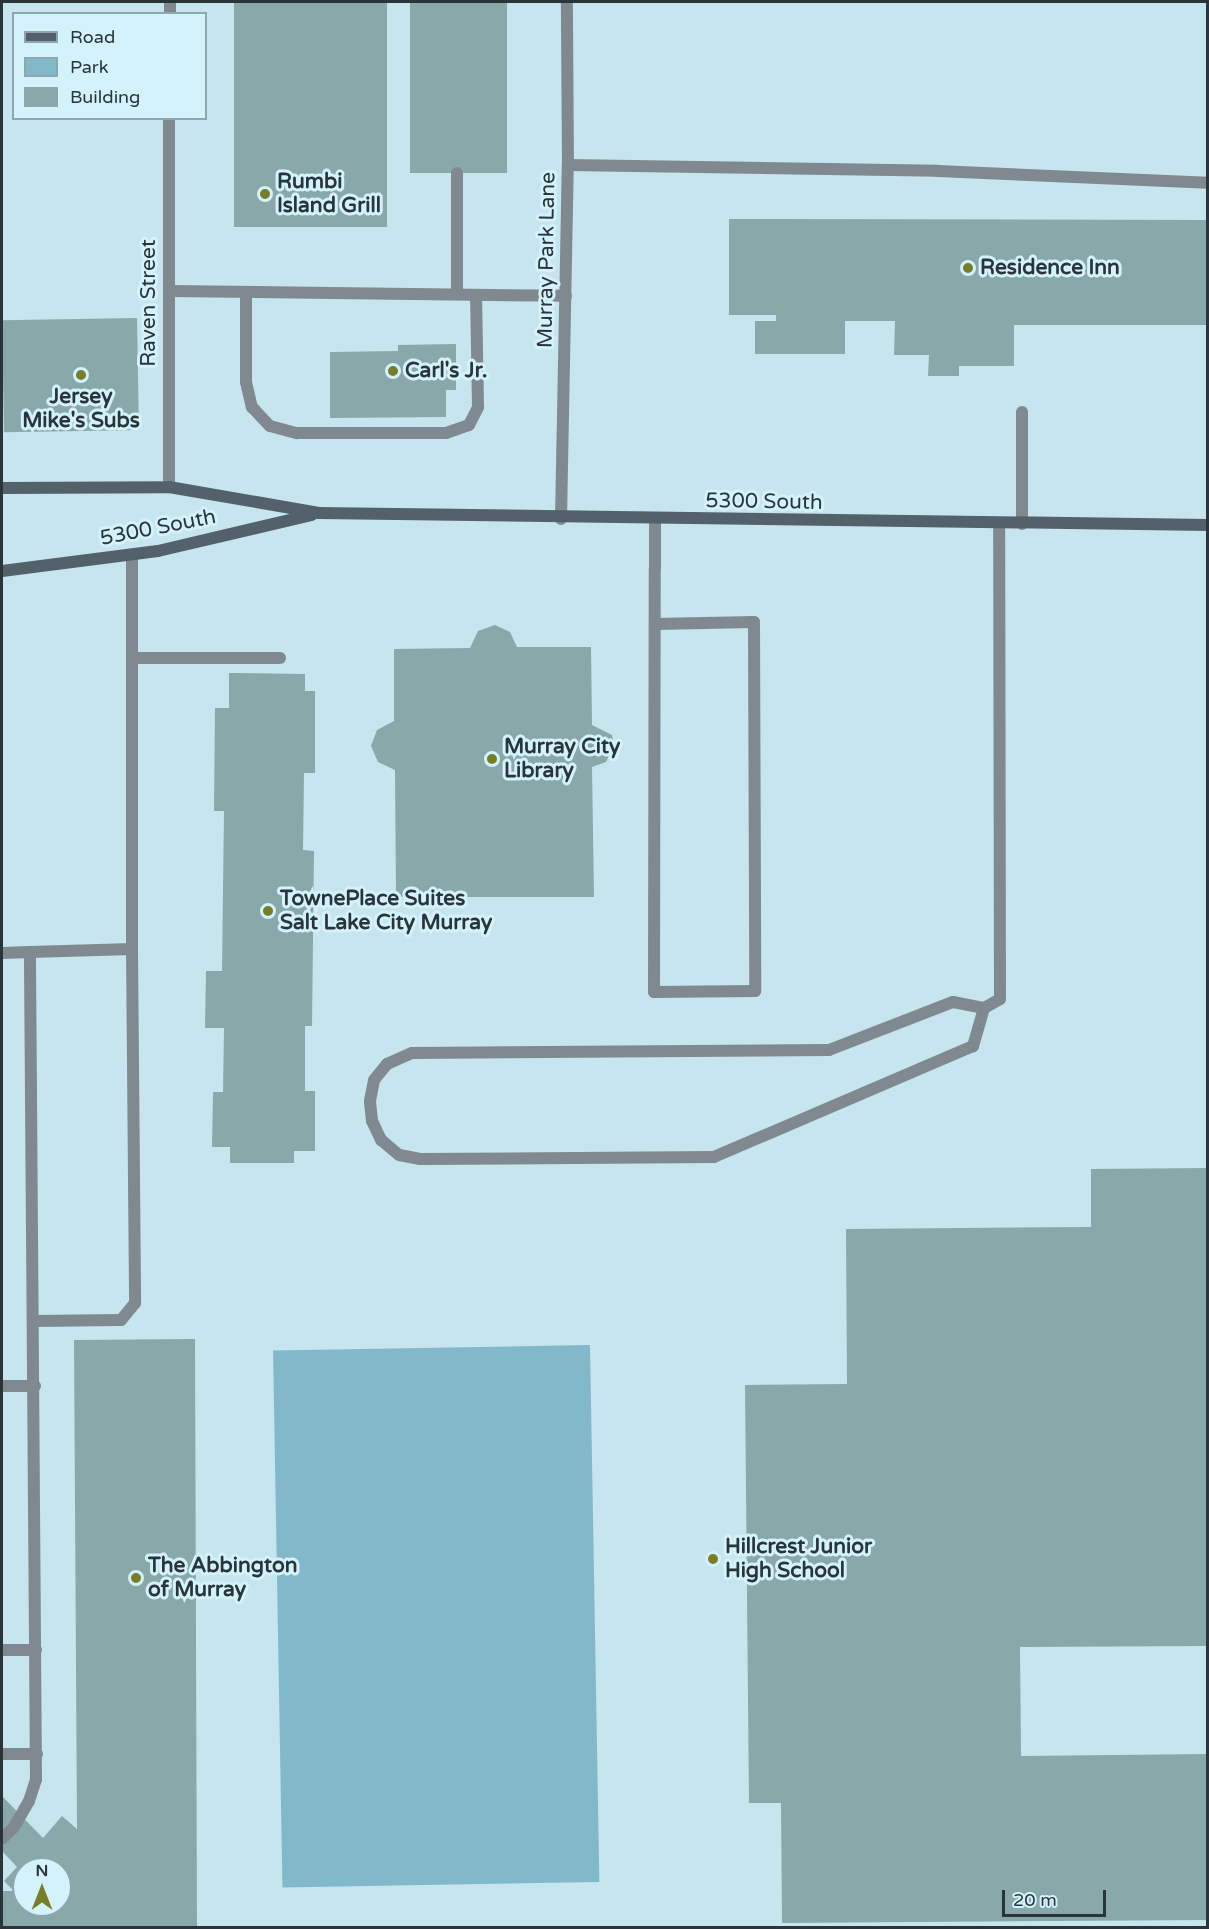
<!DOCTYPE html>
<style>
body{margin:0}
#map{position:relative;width:1209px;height:1929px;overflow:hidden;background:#c6e5ee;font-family:"Varela Round",sans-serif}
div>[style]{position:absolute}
.green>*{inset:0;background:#82b9ca;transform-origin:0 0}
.building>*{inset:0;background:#89a8a9;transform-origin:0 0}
.lane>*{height:12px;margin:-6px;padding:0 6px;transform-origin:6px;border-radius:6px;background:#808990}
.street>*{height:12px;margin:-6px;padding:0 6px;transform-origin:6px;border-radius:6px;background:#808990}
.secondary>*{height:12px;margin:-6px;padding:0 6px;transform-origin:6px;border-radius:6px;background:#53616b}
.dots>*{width:16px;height:16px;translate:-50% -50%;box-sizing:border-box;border:3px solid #d3f2fb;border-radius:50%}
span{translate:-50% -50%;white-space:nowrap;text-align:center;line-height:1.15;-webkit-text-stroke:6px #d3f2fb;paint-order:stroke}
.poi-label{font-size:21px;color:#293539;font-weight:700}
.left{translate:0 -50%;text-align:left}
.street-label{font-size:21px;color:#293539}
.frame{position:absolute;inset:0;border:3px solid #293539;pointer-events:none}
.legend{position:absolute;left:12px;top:12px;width:195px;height:108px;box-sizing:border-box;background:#d3f2fb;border:2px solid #8fa6ad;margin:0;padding:8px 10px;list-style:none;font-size:18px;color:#293539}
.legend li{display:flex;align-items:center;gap:12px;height:30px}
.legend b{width:30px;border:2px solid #8fa6ad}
.north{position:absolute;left:12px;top:1857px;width:60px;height:60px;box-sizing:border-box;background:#d3f2fb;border:2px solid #8fa6ad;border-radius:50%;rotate:0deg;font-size:16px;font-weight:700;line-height:24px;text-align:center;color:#293539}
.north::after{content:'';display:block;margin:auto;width:21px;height:27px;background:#797d27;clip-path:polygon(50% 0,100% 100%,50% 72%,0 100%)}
.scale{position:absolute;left:1002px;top:1890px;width:104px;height:27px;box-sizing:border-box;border:3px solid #293539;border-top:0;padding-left:8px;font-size:18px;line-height:21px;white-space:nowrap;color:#293539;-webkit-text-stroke:4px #d3f2fb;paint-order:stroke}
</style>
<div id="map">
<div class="green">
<i style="left:590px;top:1345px;width:537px;height:317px;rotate:89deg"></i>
</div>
<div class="building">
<i style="left:234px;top:2px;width:153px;height:225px"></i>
<i style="left:410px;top:2px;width:97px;height:171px"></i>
<i style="clip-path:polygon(729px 219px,1208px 220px,1208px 325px,1014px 325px,1014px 366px,959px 366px,959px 376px,928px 376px,929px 355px,894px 355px,895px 321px,845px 321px,845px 354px,755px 354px,755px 321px,776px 321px,776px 315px,729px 315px)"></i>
<i style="left:137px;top:318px;width:112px;height:135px;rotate:89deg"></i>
<i style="clip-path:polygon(456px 344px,456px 390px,446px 390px,446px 417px,330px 418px,330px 352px,398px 351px,398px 345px)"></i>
<i style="clip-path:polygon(495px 625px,510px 632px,517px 647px,591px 647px,592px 725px,612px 735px,614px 745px,606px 762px,592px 767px,594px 897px,396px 897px,395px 770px,378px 762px,371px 746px,377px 730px,394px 721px,394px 649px,470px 648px,478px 631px)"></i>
<i style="clip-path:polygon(229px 673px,305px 674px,305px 691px,315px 691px,315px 773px,304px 773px,303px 850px,314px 851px,312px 1026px,305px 1026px,305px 1091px,315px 1091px,315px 1151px,294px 1151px,294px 1163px,230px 1163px,230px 1147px,212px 1147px,213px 1092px,223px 1092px,224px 1028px,205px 1028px,206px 971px,222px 971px,224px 811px,214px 811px,215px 708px,229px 708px)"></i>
<i style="clip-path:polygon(1208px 1168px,1208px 1646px,1020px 1647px,1021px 1756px,1208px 1754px,1208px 1920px,782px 1923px,781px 1803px,749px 1803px,745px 1385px,847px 1384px,846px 1229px,1091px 1227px,1091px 1169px)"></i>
<i style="clip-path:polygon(evenodd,195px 1339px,197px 1928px,2px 1928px,2px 1891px,14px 1891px,4px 1881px,17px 1867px,2px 1851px,2px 1796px,43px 1838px,62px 1816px,77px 1829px,74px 1340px,195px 1339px,24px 1869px,60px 1869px,60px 1905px,24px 1905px,24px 1869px)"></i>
</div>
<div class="lane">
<i style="left:170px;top:14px;width:12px;rotate:-90deg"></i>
<i style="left:568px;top:165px;width:370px;rotate:0.9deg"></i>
<i style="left:938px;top:171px;width:270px;rotate:2.5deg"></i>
<i style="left:457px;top:173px;width:121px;rotate:90deg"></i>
<i style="left:169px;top:291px;width:397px;rotate:0.7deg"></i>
<i style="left:246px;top:292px;width:90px;rotate:90deg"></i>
<i style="left:246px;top:382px;width:26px;rotate:77deg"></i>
<i style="left:252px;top:407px;width:26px;rotate:47deg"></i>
<i style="left:270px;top:426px;width:28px;rotate:15deg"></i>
<i style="left:297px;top:433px;width:149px"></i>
<i style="left:446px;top:433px;width:24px;rotate:-19deg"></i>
<i style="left:469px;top:425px;width:20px;rotate:-63deg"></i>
<i style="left:478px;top:407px;width:112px;rotate:-91deg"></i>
<i style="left:1022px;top:412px;width:112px;rotate:90deg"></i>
<i style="left:169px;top:487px;width:369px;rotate:-90deg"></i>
<i style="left:132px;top:555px;width:394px;rotate:90deg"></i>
<i style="left:655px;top:624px;width:99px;rotate:-1.2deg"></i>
<i style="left:754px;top:622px;width:369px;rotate:89.8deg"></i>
<i style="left:755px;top:991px;width:101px;rotate:179.4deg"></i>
<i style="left:654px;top:992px;width:424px;rotate:-89.9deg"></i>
<i style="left:655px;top:568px;width:48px;rotate:-90deg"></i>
<i style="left:132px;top:658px;width:148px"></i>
<i style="left:2px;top:953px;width:28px;rotate:-2deg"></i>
<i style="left:984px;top:1008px;width:40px;rotate:106deg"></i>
<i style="left:973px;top:1046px;width:282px;rotate:156.8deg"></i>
<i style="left:714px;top:1157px;width:294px;rotate:179.6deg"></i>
<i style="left:420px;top:1159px;width:21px;rotate:-169deg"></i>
<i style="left:399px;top:1155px;width:23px;rotate:-140deg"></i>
<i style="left:381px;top:1140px;width:21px;rotate:-115deg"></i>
<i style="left:372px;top:1121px;width:20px;rotate:-96deg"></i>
<i style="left:370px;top:1101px;width:21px;rotate:-79deg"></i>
<i style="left:374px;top:1080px;width:21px;rotate:-51deg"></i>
<i style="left:387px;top:1064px;width:27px;rotate:-24deg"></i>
<i style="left:412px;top:1053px;width:417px;rotate:-0.4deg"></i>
<i style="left:829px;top:1050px;width:133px;rotate:-21.2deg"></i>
<i style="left:953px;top:1002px;width:32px;rotate:11deg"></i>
<i style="left:984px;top:1008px;width:18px;rotate:-29deg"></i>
<i style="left:1000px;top:999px;width:475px;rotate:-90.1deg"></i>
<i style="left:2px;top:1386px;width:33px"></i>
<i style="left:2px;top:1650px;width:34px"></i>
<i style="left:2px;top:1754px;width:35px"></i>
<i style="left:2px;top:1839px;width:17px;rotate:-45deg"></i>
<i style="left:14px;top:1827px;width:30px;rotate:-60deg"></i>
<i style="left:29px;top:1801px;width:23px;rotate:-72deg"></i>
<i style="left:36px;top:1779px;width:827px;rotate:-90.42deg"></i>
<i style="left:30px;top:952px;width:102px;rotate:-1.7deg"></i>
<i style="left:132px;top:949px;width:354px;rotate:89.5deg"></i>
<i style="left:135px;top:1303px;width:22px;rotate:129deg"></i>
<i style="left:121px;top:1320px;width:87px;rotate:179.3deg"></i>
</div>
<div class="street">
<i style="left:561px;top:519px;width:354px;rotate:-88.9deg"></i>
<i style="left:568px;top:165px;width:163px;rotate:-90.4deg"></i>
</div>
<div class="secondary">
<i style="left:2px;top:488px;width:167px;rotate:-0.3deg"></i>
<i style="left:169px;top:487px;width:152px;rotate:9.8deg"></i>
<i style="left:319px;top:513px;width:889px;rotate:0.77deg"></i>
<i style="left:2px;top:571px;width:157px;rotate:-7.3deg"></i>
<i style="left:158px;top:551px;width:158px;rotate:-13.2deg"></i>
</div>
<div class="dots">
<i style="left:265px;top:194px;background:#797d27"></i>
<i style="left:968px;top:268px;background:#797d27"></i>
<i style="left:393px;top:371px;background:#797d27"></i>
<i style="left:81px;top:375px;background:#797d27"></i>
<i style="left:492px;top:759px;background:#797d27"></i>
<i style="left:268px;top:911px;background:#797d27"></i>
<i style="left:713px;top:1559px;background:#797d27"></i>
<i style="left:136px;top:1578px;background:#797d27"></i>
</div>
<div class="poi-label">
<span class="left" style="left:277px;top:194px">Rumbi<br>Island Grill</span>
<span class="left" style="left:980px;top:268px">Residence Inn</span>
<span class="left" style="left:405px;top:371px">Carl's Jr.</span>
<span style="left:81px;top:409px">Jersey<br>Mike's Subs</span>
<span class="left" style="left:504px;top:759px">Murray City<br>Library</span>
<span class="left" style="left:280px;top:911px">TownePlace Suites<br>Salt Lake City Murray</span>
<span class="left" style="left:725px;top:1559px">Hillcrest Junior<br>High School</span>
<span class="left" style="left:148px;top:1578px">The Abbington<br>of Murray</span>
</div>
<div class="street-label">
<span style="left:547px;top:260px;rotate:-89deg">Murray Park Lane</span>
<span style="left:149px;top:303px;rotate:-90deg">Raven Street</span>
<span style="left:764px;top:502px;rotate:1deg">5300 South</span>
<span style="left:158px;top:528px;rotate:-11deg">5300 South</span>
</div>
<div class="frame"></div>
<ul class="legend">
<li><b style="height:8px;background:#53616b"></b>Road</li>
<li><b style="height:16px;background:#82b9ca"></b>Park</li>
<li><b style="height:16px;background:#89a8a9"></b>Building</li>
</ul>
<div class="north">N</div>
<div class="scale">20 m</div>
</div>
